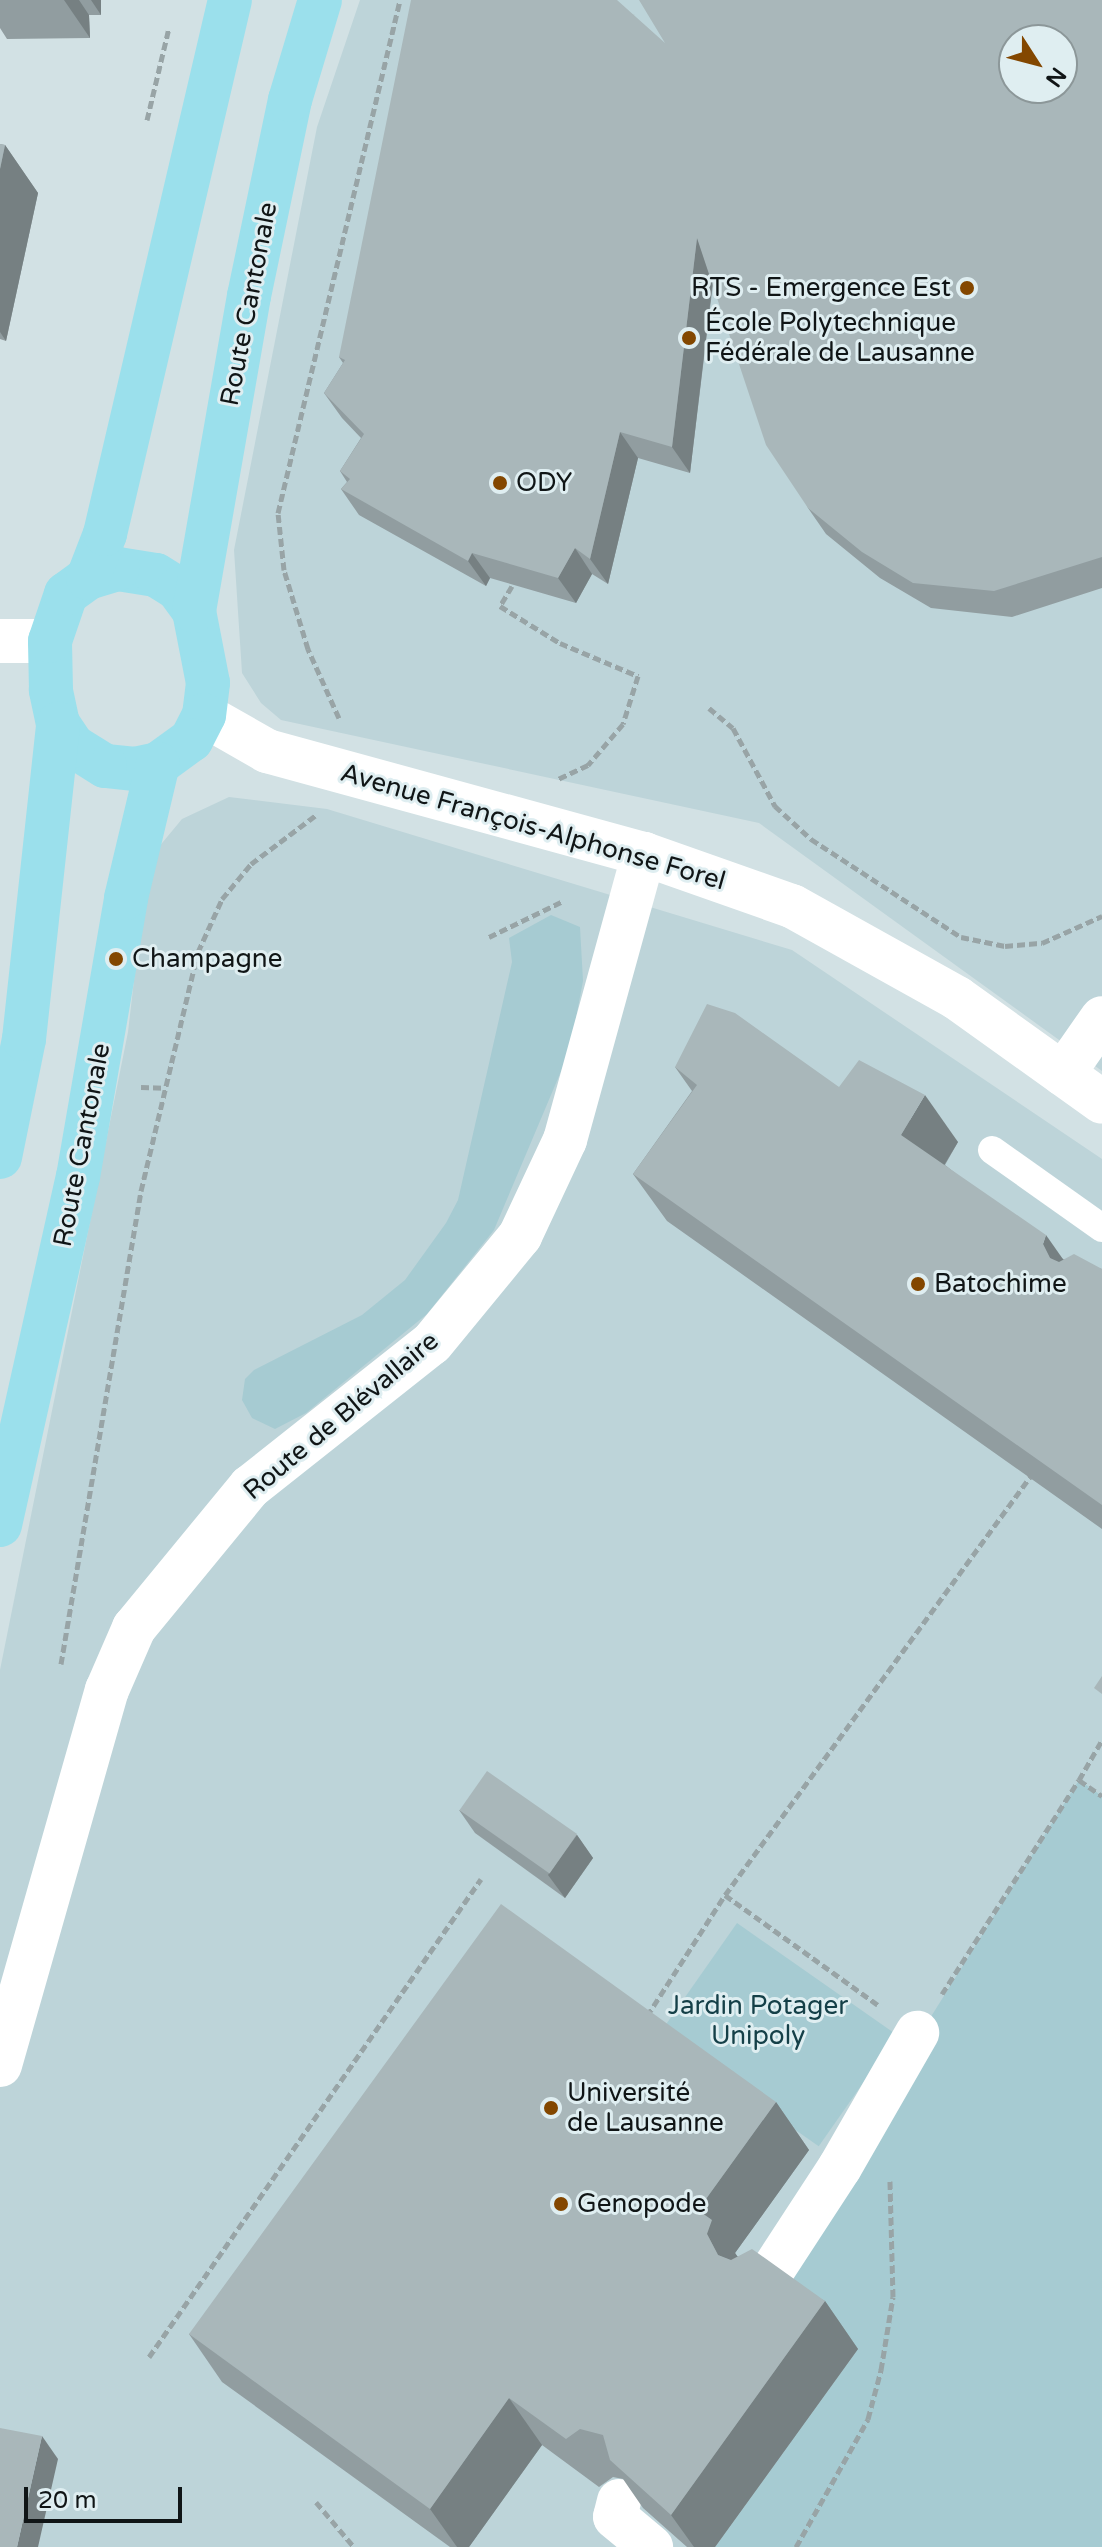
<!DOCTYPE html>
<meta charset="utf-8">
<style>
body{margin:0}
#map{position:relative;width:1102px;height:2547px;overflow:hidden;background:#d2e1e4;font-family:"Varela Round",sans-serif}
div>[style]{position:absolute}
.built>*{inset:0;background:#bdd4d9}
.green>*{inset:0;background:#a6cbd2;transform-origin:0 0}
.path>*{height:5px;margin-top:-2.5px;transform-origin:0;background:repeating-linear-gradient(90deg,#98a4a6 0 8px,transparent 0 12px)}
.lane>*{height:28px;margin:-14px;padding:0 14px;transform-origin:14px;border-radius:14px;background:#fff}
.street>*{height:44px;margin:-22px;padding:0 22px;transform-origin:22px;border-radius:22px;background:#fff}
.primary>*{height:44px;margin:-22px;padding:0 22px;transform-origin:22px;border-radius:22px;background:#9be0ec}
.wall>*{inset:0;background:#919da0}
.shaded-wall>*{inset:0;background:#768082}
.building>*{inset:0;background:#a9b7ba;transform-origin:0 0}
.dots>*{width:22px;height:22px;translate:-50% -50%;box-sizing:border-box;border:4px solid #dfeef1;border-radius:50%}
span{translate:-50% -50%;white-space:nowrap;text-align:center;line-height:1.15;-webkit-text-stroke:6px #dfeef1;paint-order:stroke}
.poi-label{font-size:26px;color:#101516}
.right{translate:-100% -50%;text-align:right}
.left{translate:0 -50%;text-align:left}
.street-label{font-size:26px;color:#101516}
.park-label{font-size:26px;color:#154048}
.north{position:absolute;left:998px;top:24px;width:80px;height:80px;box-sizing:border-box;background:#dfeef1;border:2px solid #8c9799;border-radius:50%;rotate:126deg;font-size:22px;font-weight:700;line-height:32px;text-align:center;color:#101516}
.north::after{content:'';display:block;margin:auto;width:28px;height:36px;background:#834700;clip-path:polygon(50% 0,100% 100%,50% 72%,0 100%)}
.scale{position:absolute;left:24px;top:2487px;width:158px;height:36px;box-sizing:border-box;border:4px solid #101516;border-top:0;padding-left:10px;font-size:24px;line-height:28px;white-space:nowrap;color:#101516;-webkit-text-stroke:6px #dfeef1;paint-order:stroke}
</style>
<div id="map">
<div class="built">
<i style="clip-path:polygon(evenodd,360px 0,1102px 0,1102px 1071px,759px 823px,281px 720px,261px 703px,242px 673px,234px 550px,317px 127px,360px 0,1014px 40px,1062px 40px,1062px 88px,1014px 88px,1014px 40px)"></i>
<i style="clip-path:polygon(229px 797px,327px 809px,792px 950px,1102px 1159px,1102px 2547px,0 2547px,0 1670px,128px 1032px,148px 860px,182px 819px)"></i>
</div>
<div class="green">
<i style="clip-path:polygon(551px 915px,580px 927px,583px 981px,570px 1050px,494px 1230px,427px 1314px,306px 1413px,275px 1429px,252px 1418px,242px 1400px,245px 1379px,254px 1370px,362px 1315px,405px 1280px,446px 1223px,458px 1200px,512px 962px,509px 938px)"></i>
<i style="clip-path:polygon(1079px 1780px,1102px 1796px,1102px 2547px,715px 2547px,858px 2349px,765px 2282px)"></i>
<i style="left:737px;top:1923px;width:195px;height:136px;rotate:35deg"></i>
</div>
<div class="path">
<i style="left:147px;top:120px;width:95px;rotate:-76.6deg"></i>
<i style="left:512px;top:586px;width:23px;rotate:121deg"></i>
<i style="left:500px;top:606px;width:70px;rotate:31.7deg"></i>
<i style="left:560px;top:643px;width:85px;rotate:22.9deg"></i>
<i style="left:638px;top:676px;width:50px;rotate:107.4deg"></i>
<i style="left:623px;top:724px;width:54px;rotate:130.5deg"></i>
<i style="left:588px;top:765px;width:33px;rotate:155deg"></i>
<i style="left:709px;top:708px;width:31px;rotate:40deg"></i>
<i style="left:733px;top:728px;width:89px;rotate:61.7deg"></i>
<i style="left:775px;top:806px;width:49px;rotate:42.5deg"></i>
<i style="left:811px;top:839px;width:179px;rotate:33.2deg"></i>
<i style="left:961px;top:937px;width:45px;rotate:11.6deg"></i>
<i style="left:1005px;top:946px;width:37px;rotate:-5deg"></i>
<i style="left:1042px;top:943px;width:66px;rotate:-24.2deg"></i>
<i style="left:339px;top:718px;width:76px;rotate:-114.2deg"></i>
<i style="left:308px;top:649px;width:83px;rotate:-106.9deg"></i>
<i style="left:284px;top:570px;width:57px;rotate:-96deg"></i>
<i style="left:278px;top:513px;width:527px;rotate:-76.62deg"></i>
<i style="left:489px;top:937px;width:80px;rotate:-25.9deg"></i>
<i style="left:141px;top:1087px;width:23px;rotate:2deg"></i>
<i style="left:61px;top:1664px;width:480px;rotate:-80.4deg"></i>
<i style="left:141px;top:1191px;width:246px;rotate:-76.6deg"></i>
<i style="left:198px;top:952px;width:58px;rotate:-65.6deg"></i>
<i style="left:222px;top:899px;width:45px;rotate:-50.4deg"></i>
<i style="left:251px;top:864px;width:81px;rotate:-37deg"></i>
<i style="left:1079px;top:1780px;width:46px;rotate:-60.1deg"></i>
<i style="left:725px;top:1895px;width:188px;rotate:35.7deg"></i>
<i style="left:942px;top:1994px;width:254px;rotate:-57.4deg"></i>
<i style="left:1079px;top:1780px;width:28px;rotate:35deg"></i>
<i style="left:647px;top:2016px;width:144px;rotate:-57.2deg"></i>
<i style="left:725px;top:1895px;width:522px;rotate:-53.88deg"></i>
<i style="left:149px;top:2357px;width:582px;rotate:-55.22deg"></i>
<i style="left:316px;top:2502px;width:59px;rotate:49.8deg"></i>
<i style="left:796px;top:2547px;width:147px;rotate:-60.6deg"></i>
<i style="left:868px;top:2419px;width:51px;rotate:-75.1deg"></i>
<i style="left:881px;top:2370px;width:74px;rotate:-80.7deg"></i>
<i style="left:893px;top:2297px;width:116px;rotate:-91.5deg"></i>
</div>
<div class="lane">
<i style="left:992px;top:1150px;width:135px;rotate:35.3deg"></i>
</div>
<div class="street">
<i style="left:0;top:641px;width:50px"></i>
<i style="left:204px;top:715px;width:73px;rotate:29.7deg"></i>
<i style="left:267px;top:751px;width:391px;rotate:15.3deg"></i>
<i style="left:644px;top:854px;width:157px;rotate:19.4deg"></i>
<i style="left:792px;top:906px;width:189px;rotate:29.1deg"></i>
<i style="left:957px;top:998px;width:178px;rotate:35.6deg"></i>
<i style="left:1063px;top:1074px;width:68px;rotate:-55.1deg"></i>
<i style="left:0;top:2065px;width:390px;rotate:-74.1deg"></i>
<i style="left:107px;top:1690px;width:68px;rotate:-66.5deg"></i>
<i style="left:134px;top:1628px;width:183px;rotate:-50.6deg"></i>
<i style="left:250px;top:1487px;width:232px;rotate:-38.4deg"></i>
<i style="left:432px;top:1343px;width:139px;rotate:-50.6deg"></i>
<i style="left:520px;top:1236px;width:106px;rotate:-64.9deg"></i>
<i style="left:565px;top:1140px;width:297px;rotate:-74.6deg"></i>
<i style="left:765px;top:2282px;width:137px;rotate:-56.9deg"></i>
<i style="left:840px;top:2167px;width:155px;rotate:-60.1deg"></i>
<i style="left:619px;top:2501px;width:16px;rotate:104deg"></i>
<i style="left:615px;top:2517px;width:47px;rotate:39.8deg"></i>
</div>
<div class="primary">
<i style="left:118px;top:569px;width:38px;rotate:9deg"></i>
<i style="left:156px;top:575px;width:26px;rotate:32deg"></i>
<i style="left:178px;top:589px;width:27px;rotate:54deg"></i>
<i style="left:194px;top:611px;width:73px;rotate:79deg"></i>
<i style="left:208px;top:683px;width:32px;rotate:97deg"></i>
<i style="left:204px;top:715px;width:28px;rotate:117deg"></i>
<i style="left:191px;top:740px;width:41px;rotate:144deg"></i>
<i style="left:158px;top:764px;width:24px;rotate:168deg"></i>
<i style="left:135px;top:769px;width:30px;rotate:-174deg"></i>
<i style="left:105px;top:766px;width:38px;rotate:-148deg"></i>
<i style="left:73px;top:746px;width:27px;rotate:-124deg"></i>
<i style="left:58px;top:724px;width:35px;rotate:-102deg"></i>
<i style="left:51px;top:690px;width:49px;rotate:-91.2deg"></i>
<i style="left:50px;top:641px;width:50px;rotate:-71.2deg"></i>
<i style="left:66px;top:594px;width:27px;rotate:-36deg"></i>
<i style="left:88px;top:578px;width:31px;rotate:-17deg"></i>
<i style="left:88px;top:578px;width:47px;rotate:-68.9deg"></i>
<i style="left:105px;top:534px;width:548px;rotate:-76.83deg"></i>
<i style="left:194px;top:611px;width:320px;rotate:-80.1deg"></i>
<i style="left:249px;top:296px;width:200px;rotate:-78.2deg"></i>
<i style="left:290px;top:100px;width:104px;rotate:-73.3deg"></i>
<i style="left:0;top:1157px;width:120px;rotate:-78.5deg"></i>
<i style="left:24px;top:1039px;width:317px;rotate:-83.8deg"></i>
<i style="left:0;top:1525px;width:357px;rotate:-77.4deg"></i>
<i style="left:78px;top:1177px;width:283px;rotate:-80.2deg"></i>
<i style="left:126px;top:898px;width:138px;rotate:-76.6deg"></i>
</div>
<div class="wall">
<i style="clip-path:polygon(0 0,101px 0,101px 15px,89px 15px,90px 38px,7px 39px,0 28px)"></i>
<i style="clip-path:polygon(1102px 0,1102px 588px,1012px 617px,931px 608px,880px 578px,826px 534px,808px 508px,713px 284px,690px 473px,638px 458px,608px 584px,592px 574px,576px 603px,490px 578px,486px 586px,359px 515px,341px 489px,347px 482px,340px 471px,361px 438px,342px 418px,324px 393px,343px 363px,339px 357px,665px 43px)"></i>
<i style="clip-path:polygon(0 144px,5px 145px,38px 193px,6px 341px,0 339px)"></i>
<i style="clip-path:polygon(675px 1067px,839px 1087px,958px 1142px,945px 1165px,1063px 1259px,1102px 1269px,1102px 1529px,667px 1221px,633px 1174px,692px 1091px)"></i>
<i style="clip-path:polygon(459px 1810px,577px 1835px,593px 1858px,565px 1898px,475px 1833px)"></i>
<i style="clip-path:polygon(776px 2102px,809px 2150px,735px 2253px,737px 2256px,825px 2301px,858px 2349px,715px 2547px,687px 2547px,643px 2508px,623px 2479px,613px 2477px,599px 2487px,542px 2445px,469px 2547px,450px 2547px,222px 2382px,189px 2334px)"></i>
</div>
<div class="shaded-wall">
<i style="clip-path:polygon(64px 0,79px 0,89px 15px,90px 38px)"></i>
<i style="clip-path:polygon(91px 0,101px 0,101px 15px)"></i>
<i style="clip-path:polygon(5px 145px,38px 193px,6px 341px,0 332px,0 169px)"></i>
<i style="clip-path:polygon(697px 238px,715px 263px,690px 473px,672px 447px)"></i>
<i style="clip-path:polygon(620px 432px,638px 458px,608px 584px,590px 559px)"></i>
<i style="clip-path:polygon(575px 548px,592px 574px,576px 603px,558px 578px)"></i>
<i style="clip-path:polygon(472px 553px,490px 578px,486px 586px,468px 561px)"></i>
<i style="clip-path:polygon(925px 1095px,958px 1142px,934px 1182px,901px 1135px)"></i>
<i style="clip-path:polygon(1046px 1235px,1079px 1282px,1050px 1258px,1043px 1244px)"></i>
<i style="clip-path:polygon(577px 1835px,593px 1858px,565px 1898px,548px 1875px)"></i>
<i style="clip-path:polygon(776px 2102px,809px 2150px,735px 2253px,745px 2267px,718px 2255px,707px 2234px,698px 2210px)"></i>
<i style="clip-path:polygon(825px 2301px,858px 2349px,715px 2547px,694px 2547px,671px 2515px)"></i>
<i style="clip-path:polygon(509px 2398px,542px 2445px,469px 2547px,457px 2547px,430px 2509px)"></i>
<i style="clip-path:polygon(42px 2436px,58px 2459px,38px 2547px,17px 2547px)"></i>
</div>
<div class="building">
<i style="clip-path:polygon(evenodd,411px 0,617px 0,665px 43px,639px 0,1102px 0,1102px 557px,994px 591px,913px 583px,862px 552px,808px 508px,766px 445px,697px 238px,672px 447px,620px 432px,590px 559px,575px 548px,558px 578px,472px 553px,468px 561px,341px 489px,350px 479px,340px 471px,364px 434px,324px 393px,345px 360px,339px 357px,411px 0,1014px 40px,1062px 40px,1062px 88px,1014px 88px,1014px 40px)"></i>
<i style="clip-path:polygon(0 144px,5px 145px,0 169px)"></i>
<i style="clip-path:polygon(707px 1004px,735px 1013px,839px 1087px,859px 1060px,925px 1095px,901px 1135px,1046px 1235px,1043px 1244px,1050px 1258px,1059px 1262px,1074px 1254px,1102px 1269px,1102px 1505px,633px 1174px,697px 1085px,675px 1067px)"></i>
<i style="clip-path:polygon(1102px 1676px,1102px 1694px,1094px 1688px)"></i>
<i style="left:487px;top:1771px;width:110px;height:48px;rotate:35deg"></i>
<i style="clip-path:polygon(501px 1904px,776px 2102px,698px 2210px,712px 2220px,707px 2234px,718px 2255px,731px 2260px,752px 2249px,825px 2301px,671px 2515px,610px 2460px,603px 2435px,580px 2429px,566px 2439px,509px 2398px,430px 2509px,189px 2334px)"></i>
<i style="clip-path:polygon(0 2428px,42px 2436px,17px 2547px,0 2547px)"></i>
</div>
<div class="dots">
<i style="left:967px;top:288px;background:#834700"></i>
<i style="left:689px;top:338px;background:#834700"></i>
<i style="left:500px;top:483px;background:#834700"></i>
<i style="left:116px;top:959px;background:#834700"></i>
<i style="left:918px;top:1284px;background:#834700"></i>
<i style="left:551px;top:2108px;background:#834700"></i>
<i style="left:561px;top:2204px;background:#834700"></i>
</div>
<div class="poi-label">
<span class="right" style="left:951px;top:288px">RTS - Emergence Est</span>
<span class="left" style="left:705px;top:338px">École Polytechnique<br>Fédérale de Lausanne</span>
<span class="left" style="left:516px;top:483px">ODY</span>
<span class="left" style="left:132px;top:959px">Champagne</span>
<span class="left" style="left:934px;top:1284px">Batochime</span>
<span class="left" style="left:567px;top:2108px">Université<br>de Lausanne</span>
<span class="left" style="left:577px;top:2204px">Genopode</span>
</div>
<div class="street-label">
<span style="left:249px;top:304px;rotate:-79deg">Route Cantonale</span>
<span style="left:533px;top:827px;rotate:16deg">Avenue François-Alphonse Forel</span>
<span style="left:82px;top:1145px;rotate:-79deg">Route Cantonale</span>
<span style="left:341px;top:1416px;rotate:-40deg">Route de Blévallaire</span>
</div>
<div class="park-label">
<span style="left:758px;top:2021px">Jardin Potager<br>Unipoly</span>
</div>
<div class="north">N</div>
<div class="scale">20 m</div>
</div>
